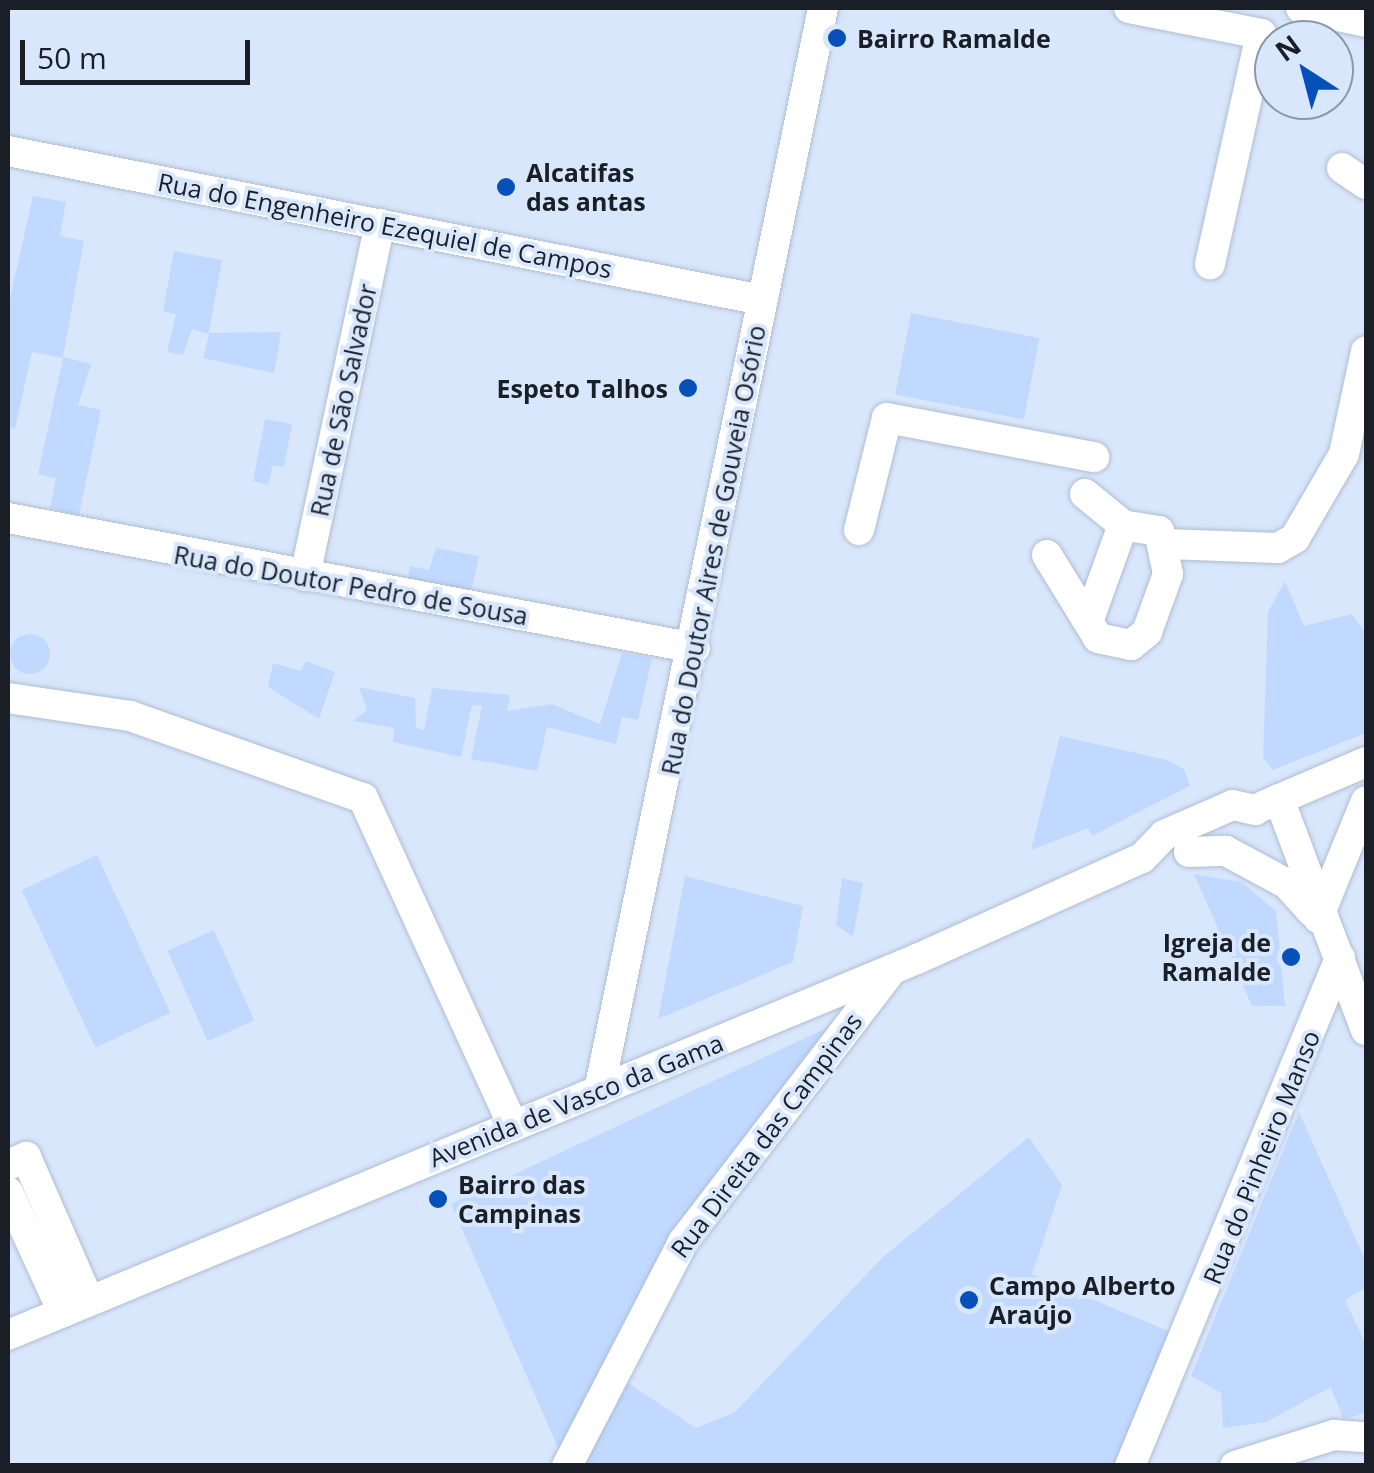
<!DOCTYPE html>
<meta charset="utf-8">
<style>
body{margin:0}
#map{position:relative;width:1374px;height:1473px;overflow:hidden;background:#d9e7fc;font-family:"Open Sans",sans-serif}
div>[style]{position:absolute}
.green>*{inset:0;background:#c1d9ff;transform-origin:0 0}
.round{border-radius:50%}
.roads{filter:drop-shadow(0 0 2px #b0bdd2) drop-shadow(0 0 2px #b0bdd2)}
.minor>*{height:30px;margin:-15px;padding:0 15px;transform-origin:15px;border-radius:15px;background:#fff}
.dots>*{width:28px;height:28px;translate:-50% -50%;box-sizing:border-box;border:5px solid #d9e7fc;border-radius:50%}
span{translate:-50% -50%;white-space:nowrap;text-align:center;line-height:1.15;-webkit-text-stroke:8px #d9e7fc;paint-order:stroke}
.poi-label{font-size:25px;color:#1a1f27;font-weight:700}
.left{translate:0 -50%;text-align:left}
.right{translate:-100% -50%;text-align:right}
.street-label{font-size:25px;color:#1a1f27}
.frame{position:absolute;inset:0;border:10px solid #1a1f27;pointer-events:none}
.north{position:absolute;left:1254px;top:20px;width:100px;height:100px;box-sizing:border-box;background:#d9e7fc;border:2px solid #8d97a7;border-radius:50%;rotate:324deg;font-size:28px;font-weight:700;line-height:40px;text-align:center;color:#1a1f27}
.north::after{content:'';display:block;margin:auto;width:35px;height:45px;background:#0650ba;clip-path:polygon(50% 0,100% 100%,50% 72%,0 100%)}
.scale{position:absolute;left:20px;top:40px;width:230px;height:45px;box-sizing:border-box;border:5px solid #1a1f27;border-top:0;padding-left:12px;font-size:30px;line-height:35px;white-space:nowrap;color:#1a1f27;-webkit-text-stroke:8px #d9e7fc;paint-order:stroke}
</style>
<div id="map">
<div class="green">
<i style="clip-path:polygon(33px 196px,66px 202px,60px 236px,84px 241px,63px 357px,91px 364px,78px 405px,101px 410px,79px 515px,50px 508px,56px 478px,38px 474px,63px 358px,32px 352px,15px 429px,8px 428px,8px 307px)"></i>
<i style="clip-path:polygon(174px 251px,222px 260px,209px 333px,281px 332px,274px 373px,203px 358px,209px 334px,192px 329px,183px 355px,167px 352px,176px 314px,163px 311px)"></i>
<i style="left:911px;top:313px;width:131px;height:83px;rotate:11deg"></i>
<i style="clip-path:polygon(265px 419px,292px 424px,284px 467px,273px 465px,268px 485px,253px 481px)"></i>
<i style="clip-path:polygon(436px 548px,479px 556px,470px 597px,407px 584px,410px 566px,429px 570px)"></i>
<i style="clip-path:polygon(1285px 581px,1304px 626px,1352px 614px,1366px 634px,1366px 733px,1273px 770px,1263px 757px,1268px 612px)"></i>
<i class="round" style="left:10px;top:634px;width:40px;height:40px"></i>
<i style="clip-path:polygon(622px 653px,652px 658px,638px 720px,622px 717px,616px 744px,547px 727px,537px 771px,471px 759px,482px 706px,472px 705px,461px 757px,393px 742px,394px 728px,353px 721px,367px 710px,359px 687px,415px 698px,416px 728px,424px 730px,432px 688px,510px 695px,507px 711px,552px 704px,600px 724px)"></i>
<i style="clip-path:polygon(306px 661px,335px 672px,319px 719px,268px 687px,273px 663px,301px 671px)"></i>
<i style="clip-path:polygon(1060px 736px,1167px 760px,1184px 769px,1190px 786px,1092px 836px,1088px 828px,1031px 850px)"></i>
<i style="left:97px;top:855px;width:174px;height:83px;rotate:65deg"></i>
<i style="clip-path:polygon(1194px 874px,1241px 882px,1276px 911px,1285px 1006px,1252px 1006px)"></i>
<i style="clip-path:polygon(685px 876px,803px 906px,793px 962px,658px 1019px)"></i>
<i style="clip-path:polygon(842px 878px,863px 883px,853px 937px,836px 925px)"></i>
<i style="left:214px;top:930px;width:99px;height:51px;rotate:66deg"></i>
<i style="clip-path:polygon(835px 1024px,695px 1205px,563px 1459px,451px 1204px)"></i>
<i style="clip-path:polygon(1299px 1112px,1366px 1262px,1366px 1287px,1345px 1300px,1364px 1341px,1366px 1413px,1343px 1419px,1331px 1387px,1266px 1422px,1223px 1428px,1221px 1393px,1191px 1376px)"></i>
<i style="clip-path:polygon(1029px 1137px,1062px 1185px,1032px 1274px,1173px 1333px,1116px 1465px,583px 1466px,622px 1379px,696px 1428px,735px 1412px,883px 1257px)"></i>
</div>
<div class="roads">
<div class="minor">
<i style="left:1129px;top:8px;width:135px;rotate:11.1deg"></i>
<i style="left:1261px;top:34px;width:236px;rotate:102.5deg"></i>
<i style="left:1301px;top:8px;width:66px;rotate:12.2deg"></i>
<i style="left:8px;top:151px;width:769px;rotate:11.18deg"></i>
<i style="left:1342px;top:168px;width:29px;rotate:34deg"></i>
<i style="left:1085px;top:494px;width:49px;rotate:39.2deg"></i>
<i style="left:8px;top:518px;width:699px;rotate:10.72deg"></i>
<i style="left:859px;top:530px;width:115px;rotate:-76deg"></i>
<i style="left:887px;top:418px;width:211px;rotate:10.7deg"></i>
<i style="left:1166px;top:544px;width:112px;rotate:2deg"></i>
<i style="left:1278px;top:548px;width:20px;rotate:-30deg"></i>
<i style="left:1295px;top:538px;width:97px;rotate:-59.7deg"></i>
<i style="left:1344px;top:454px;width:105px;rotate:-77.9deg"></i>
<i style="left:1047px;top:555px;width:97px;rotate:58.4deg"></i>
<i style="left:1098px;top:638px;width:34px;rotate:12deg"></i>
<i style="left:1131px;top:645px;width:21px;rotate:-39deg"></i>
<i style="left:1147px;top:632px;width:62px;rotate:-70.1deg"></i>
<i style="left:1168px;top:574px;width:44px;rotate:-101.8deg"></i>
<i style="left:1159px;top:531px;width:36px;rotate:-171deg"></i>
<i style="left:1123px;top:525px;width:100px;rotate:109.9deg"></i>
<i style="left:305px;top:576px;width:360px;rotate:-78deg"></i>
<i style="left:8px;top:698px;width:123px;rotate:8.4deg"></i>
<i style="left:130px;top:716px;width:247px;rotate:19.4deg"></i>
<i style="left:363px;top:798px;width:361px;rotate:65.4deg"></i>
<i style="left:1279px;top:799px;width:247px;rotate:69.4deg"></i>
<i style="left:1263px;top:806px;width:112px;rotate:-23.1deg"></i>
<i style="left:1189px;top:852px;width:37px;rotate:-2deg"></i>
<i style="left:1226px;top:851px;width:69px;rotate:28.4deg"></i>
<i style="left:1287px;top:884px;width:38px;rotate:48deg"></i>
<i style="left:1318px;top:918px;width:126px;rotate:-67.7deg"></i>
<i style="left:599px;top:1091px;width:1106px;rotate:-78.31deg"></i>
<i style="left:8px;top:1165px;width:20px;rotate:-24deg"></i>
<i style="left:26px;top:1157px;width:157px;rotate:66.4deg"></i>
<i style="left:8px;top:1192px;width:132px;rotate:65.4deg"></i>
<i style="left:8px;top:1335px;width:984px;rotate:-22.47deg"></i>
<i style="left:917px;top:959px;width:247px;rotate:-24.2deg"></i>
<i style="left:1142px;top:858px;width:32px;rotate:-46deg"></i>
<i style="left:1164px;top:835px;width:75px;rotate:-23.5deg"></i>
<i style="left:1233px;top:805px;width:23px;rotate:13deg"></i>
<i style="left:567px;top:1466px;width:252px;rotate:-62.6deg"></i>
<i style="left:683px;top:1242px;width:340px;rotate:-52.5deg"></i>
<i style="left:1130px;top:1466px;width:550px;rotate:-67.54deg"></i>
<i style="left:1235px;top:1466px;width:104px;rotate:-17.4deg"></i>
<i style="left:1334px;top:1435px;width:32px;rotate:4deg"></i>
</div>
</div>
<div class="dots">
<i style="left:837px;top:38px;background:#0650ba"></i>
<i style="left:506px;top:187px;background:#0650ba"></i>
<i style="left:688px;top:388px;background:#0650ba"></i>
<i style="left:1291px;top:957px;background:#0650ba"></i>
<i style="left:438px;top:1199px;background:#0650ba"></i>
<i style="left:969px;top:1300px;background:#0650ba"></i>
</div>
<div class="poi-label">
<span class="left" style="left:857px;top:38px">Bairro Ramalde</span>
<span class="left" style="left:526px;top:187px">Alcatifas<br>das antas</span>
<span class="right" style="left:668px;top:388px">Espeto Talhos</span>
<span class="right" style="left:1271px;top:957px">Igreja de<br>Ramalde</span>
<span class="left" style="left:458px;top:1199px">Bairro das<br>Campinas</span>
<span class="left" style="left:989px;top:1300px">Campo Alberto<br>Araújo</span>
</div>
<div class="street-label">
<span style="left:385px;top:225px;rotate:11deg">Rua do Engenheiro Ezequiel de Campos</span>
<span style="left:343px;top:400px;rotate:-78deg">Rua de São Salvador</span>
<span style="left:713px;top:550px;rotate:-79deg">Rua do Doutor Aires de Gouveia Osório</span>
<span style="left:351px;top:585px;rotate:10deg">Rua do Doutor Pedro de Sousa</span>
<span style="left:576px;top:1100px;rotate:-22deg">Avenida de Vasco da Gama</span>
<span style="left:766px;top:1135px;rotate:-53deg">Rua Direita das Campinas</span>
<span style="left:1261px;top:1157px;rotate:-68deg">Rua do Pinheiro Manso</span>
</div>
<div class="frame"></div>
<div class="north">N</div>
<div class="scale">50 m</div>
</div>
